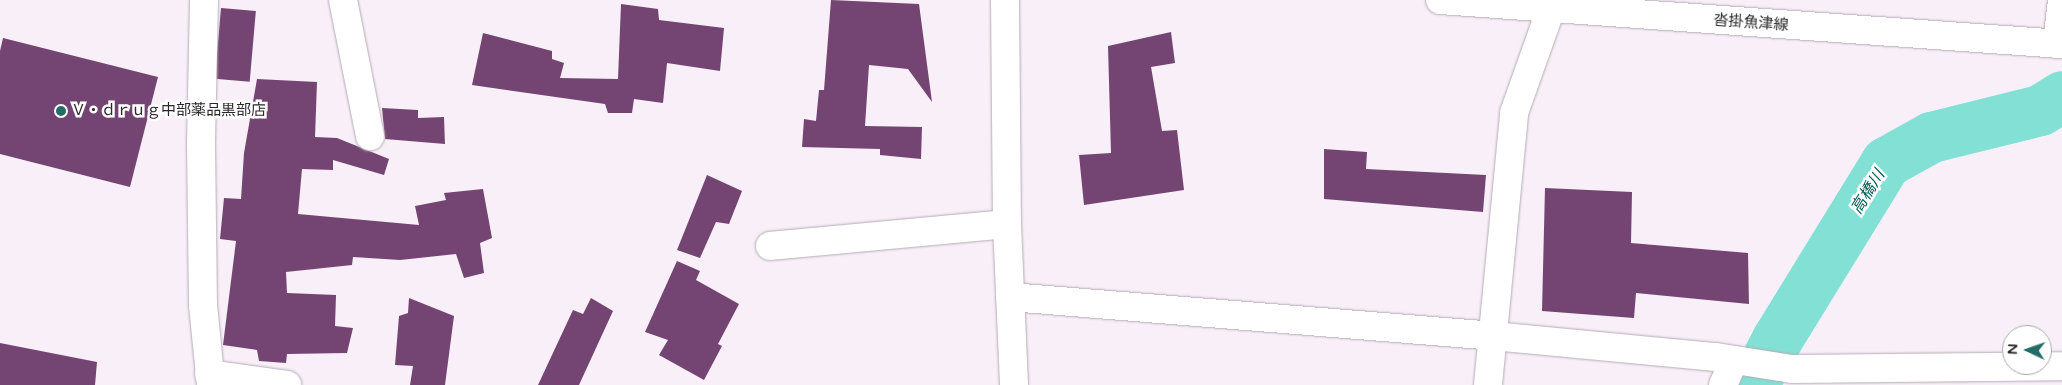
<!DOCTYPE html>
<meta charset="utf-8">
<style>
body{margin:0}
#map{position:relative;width:2062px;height:385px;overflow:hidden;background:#f8eff8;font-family:"Varela Round","Noto Sans JP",sans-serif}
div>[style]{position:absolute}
.river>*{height:51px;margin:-25.5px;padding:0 25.5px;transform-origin:25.5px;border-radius:25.5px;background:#82e0d5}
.building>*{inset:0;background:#744572;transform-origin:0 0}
.roads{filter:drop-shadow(0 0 1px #b4abb3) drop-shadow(0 0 1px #b4abb3)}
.street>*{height:28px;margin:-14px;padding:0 14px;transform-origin:14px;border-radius:14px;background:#fff}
.secondary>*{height:28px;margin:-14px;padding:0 14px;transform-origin:14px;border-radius:14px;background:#fff}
.dots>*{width:14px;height:14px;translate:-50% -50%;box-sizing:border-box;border:2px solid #fff;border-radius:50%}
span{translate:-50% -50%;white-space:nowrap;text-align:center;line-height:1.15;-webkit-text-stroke:5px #fff;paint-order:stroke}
.street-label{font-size:15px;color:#2b282b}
.poi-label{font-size:15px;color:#2b282b}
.left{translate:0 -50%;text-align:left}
.water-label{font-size:16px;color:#005852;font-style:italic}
.north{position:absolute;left:2002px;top:325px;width:50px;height:50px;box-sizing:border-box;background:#fff;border:1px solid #aaa9aa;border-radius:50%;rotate:273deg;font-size:14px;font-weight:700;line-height:20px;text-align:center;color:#2b282b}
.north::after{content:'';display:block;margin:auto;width:18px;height:22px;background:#246d66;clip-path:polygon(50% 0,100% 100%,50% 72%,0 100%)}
</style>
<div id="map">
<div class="river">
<i style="left:1753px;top:385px;width:52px;rotate:-62.4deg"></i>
<i style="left:1777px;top:339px;width:208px;rotate:-58.4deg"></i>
<i style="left:1886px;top:162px;width:51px;rotate:-29.1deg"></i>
<i style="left:1931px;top:137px;width:112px;rotate:-13.9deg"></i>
<i style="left:2040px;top:110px;width:26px;rotate:-32deg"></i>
</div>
<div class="building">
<i style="clip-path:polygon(831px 0,919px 4px,932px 102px,908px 69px,869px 65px,865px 126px,922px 127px,921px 159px,880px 155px,880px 149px,802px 147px,804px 119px,816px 121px,819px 90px,824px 90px)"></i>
<i style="clip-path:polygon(621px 4px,658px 9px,659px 20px,724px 28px,720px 71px,667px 63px,663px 103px,634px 99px,632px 113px,608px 113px,605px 104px,472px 85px,483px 33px,552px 51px,552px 59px,564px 63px,560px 78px,618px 79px)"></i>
<i style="left:221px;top:8px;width:35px;height:71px;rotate:5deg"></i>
<i style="clip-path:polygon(1171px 32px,1175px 63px,1151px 67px,1162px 131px,1177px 130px,1184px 190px,1084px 205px,1079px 155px,1111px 153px,1108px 46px)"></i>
<i style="clip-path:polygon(3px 38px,158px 77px,130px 187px,0 154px,0 51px)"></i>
<i style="clip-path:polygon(257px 79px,317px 82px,315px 137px,337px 138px,389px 159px,384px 175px,333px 160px,333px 170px,302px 169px,298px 214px,419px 225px,415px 206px,446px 200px,444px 193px,483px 189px,492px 238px,480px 243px,484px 273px,464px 278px,456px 254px,400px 260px,353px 257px,352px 265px,286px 272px,287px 293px,336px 295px,335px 326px,353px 328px,347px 353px,287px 354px,286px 363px,259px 361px,257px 350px,223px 345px,236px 241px,220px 239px,224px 198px,241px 199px,244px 153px)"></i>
<i style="clip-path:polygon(382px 108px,418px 110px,418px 118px,444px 117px,445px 144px,385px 139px)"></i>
<i style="clip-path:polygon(1324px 149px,1367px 152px,1366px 169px,1486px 175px,1483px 212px,1324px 199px)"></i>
<i style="clip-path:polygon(707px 175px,742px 191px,729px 224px,716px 222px,700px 258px,677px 250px)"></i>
<i style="clip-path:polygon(1545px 188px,1632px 192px,1631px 243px,1748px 253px,1749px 304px,1636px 293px,1634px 318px,1542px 311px)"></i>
<i style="clip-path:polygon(677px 261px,700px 271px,696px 280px,739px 304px,718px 344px,722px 346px,704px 380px,659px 355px,668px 340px,645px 332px)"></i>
<i style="clip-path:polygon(409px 298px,454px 316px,445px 385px,410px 385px,413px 366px,395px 365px,399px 316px,408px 313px)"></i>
<i style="clip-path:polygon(591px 298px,613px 311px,579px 385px,538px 385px,573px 310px,583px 314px)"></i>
<i style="clip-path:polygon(0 343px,97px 362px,95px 385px,0 385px)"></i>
</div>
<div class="roads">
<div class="street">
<i style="left:204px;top:0;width:143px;rotate:91.2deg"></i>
<i style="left:201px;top:143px;width:162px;rotate:89.3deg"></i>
<i style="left:203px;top:305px;width:80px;rotate:84.3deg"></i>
<i style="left:343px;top:0;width:139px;rotate:78.8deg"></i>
<i style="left:2057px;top:44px;width:44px;rotate:-83.5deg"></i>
<i style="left:770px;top:246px;width:238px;rotate:-5.3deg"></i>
<i style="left:1010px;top:297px;width:485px;rotate:4.6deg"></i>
<i style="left:1493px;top:336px;width:224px;rotate:5.4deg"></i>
<i style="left:1716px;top:357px;width:77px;rotate:9deg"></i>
<i style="left:1792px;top:369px;width:270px;rotate:-0.6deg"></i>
<i style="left:209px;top:374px;width:79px;rotate:8deg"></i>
<i style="left:1488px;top:385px;width:273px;rotate:-84.5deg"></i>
<i style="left:1514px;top:113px;width:120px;rotate:-70.5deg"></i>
<i style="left:1723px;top:385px;width:27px;rotate:-66deg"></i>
</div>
<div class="secondary">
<i style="left:1005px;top:0;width:224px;rotate:89.5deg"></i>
<i style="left:1007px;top:224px;width:161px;rotate:87.5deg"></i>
<i style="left:1440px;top:0;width:624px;rotate:4.05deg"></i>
</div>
</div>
<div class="dots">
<i style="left:61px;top:111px;background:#246d66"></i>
</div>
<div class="street-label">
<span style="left:1751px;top:23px;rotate:4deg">沓掛魚津線</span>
</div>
<div class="poi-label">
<span class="left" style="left:71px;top:111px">Ｖ・ｄｒｕｇ中部薬品黒部店</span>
</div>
<div class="water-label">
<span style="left:1868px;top:192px;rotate:-58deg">高橋川</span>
</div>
<div class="north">N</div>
</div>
